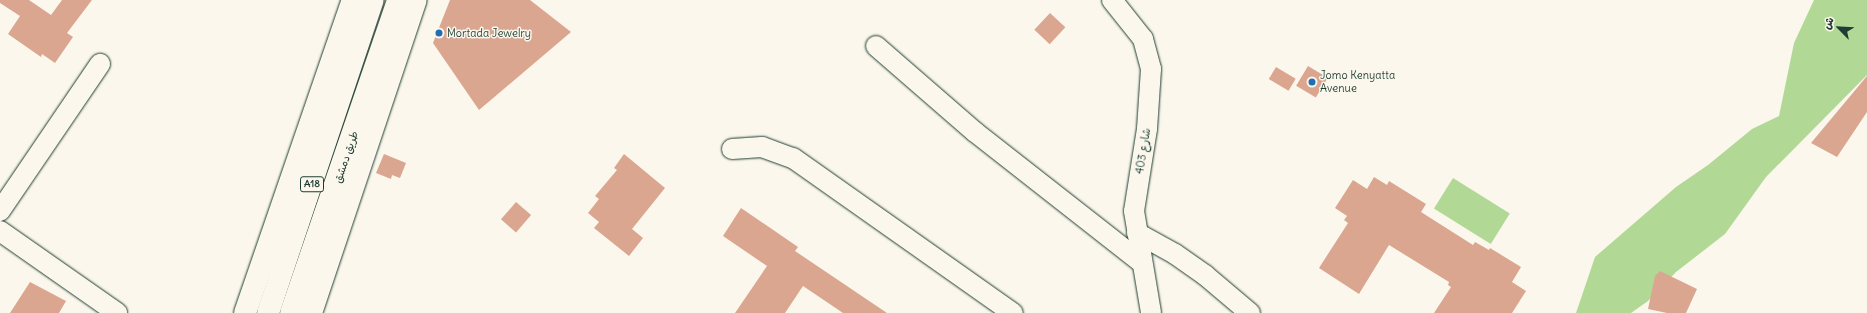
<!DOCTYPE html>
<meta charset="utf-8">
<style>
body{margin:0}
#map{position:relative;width:1867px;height:313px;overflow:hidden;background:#fbf7ec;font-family:Delius,"Playpen Sans Arabic",sans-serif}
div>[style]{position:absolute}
.green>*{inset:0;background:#b1d995;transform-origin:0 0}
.building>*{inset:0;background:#dba690;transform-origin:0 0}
.roads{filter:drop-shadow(0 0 1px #1f3d34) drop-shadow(0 0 1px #1f3d34)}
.minor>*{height:20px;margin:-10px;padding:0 10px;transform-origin:10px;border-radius:10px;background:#fbf7ec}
.highway>*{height:22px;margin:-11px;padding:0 11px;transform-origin:11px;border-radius:11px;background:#fbf7ec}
.dots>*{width:11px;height:11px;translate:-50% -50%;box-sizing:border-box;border:2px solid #fbf7ec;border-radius:50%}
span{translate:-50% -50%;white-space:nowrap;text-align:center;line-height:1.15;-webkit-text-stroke:3px #fbf7ec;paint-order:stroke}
.shield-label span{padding:1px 3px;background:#fbf7ec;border:1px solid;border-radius:3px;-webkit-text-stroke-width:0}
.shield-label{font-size:10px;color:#1f3d34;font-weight:700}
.poi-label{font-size:11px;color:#1f3d34}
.left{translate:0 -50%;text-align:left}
.street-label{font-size:11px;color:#1f3d34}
.north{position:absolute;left:1819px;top:8px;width:40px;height:40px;-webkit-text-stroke:3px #fbf7ec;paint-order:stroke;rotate:294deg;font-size:11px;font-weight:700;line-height:16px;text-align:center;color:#1f3d34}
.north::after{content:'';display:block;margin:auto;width:14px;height:18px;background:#1f3d34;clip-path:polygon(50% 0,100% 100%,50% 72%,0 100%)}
</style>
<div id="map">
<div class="green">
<i style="clip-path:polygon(1814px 0,1867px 0,1867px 75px,1766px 177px,1725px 234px,1676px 272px,1648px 301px,1631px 313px,1576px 313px,1595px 257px,1676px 187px,1708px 165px,1752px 129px,1779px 116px,1794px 43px)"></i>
<i style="left:1453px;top:178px;width:67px;height:36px;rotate:32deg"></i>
</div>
<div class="building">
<i style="clip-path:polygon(0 0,29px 0,51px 15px,62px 0,92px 0,67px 33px,73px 37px,55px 63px,42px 54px,41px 57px,8px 34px,20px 16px,0 3px)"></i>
<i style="clip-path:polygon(450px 0,530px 0,571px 32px,479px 110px,433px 43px)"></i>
<i style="left:1050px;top:13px;width:21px;height:23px;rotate:43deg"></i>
<i style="left:1308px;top:66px;width:23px;height:23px;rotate:31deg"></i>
<i style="left:1276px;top:67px;width:23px;height:14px;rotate:31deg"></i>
<i style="clip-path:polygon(1867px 76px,1867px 112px,1837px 157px,1811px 143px)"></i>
<i style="clip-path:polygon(384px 154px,406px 163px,400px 178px,392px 175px,391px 179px,376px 173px)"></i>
<i style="clip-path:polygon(624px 154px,665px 188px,632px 229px,643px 238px,629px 256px,594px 228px,599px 222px,588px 213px,599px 199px,595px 196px,617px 170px,614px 168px)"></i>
<i style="clip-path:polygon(1374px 177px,1387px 185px,1389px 181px,1426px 204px,1421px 212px,1473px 245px,1475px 242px,1489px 250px,1490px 248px,1521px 267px,1512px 282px,1526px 291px,1512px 313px,1434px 313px,1451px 287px,1448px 285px,1449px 282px,1389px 245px,1359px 294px,1319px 268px,1348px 223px,1344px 220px,1347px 216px,1335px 208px,1353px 180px,1367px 189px)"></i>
<i style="left:516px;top:202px;width:20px;height:23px;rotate:41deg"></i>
<i style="clip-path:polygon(741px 208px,798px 247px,795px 251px,887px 313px,843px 313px,803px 286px,785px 313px,735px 313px,767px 266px,723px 236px)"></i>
<i style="clip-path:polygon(1660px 271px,1697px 289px,1686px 313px,1667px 313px,1648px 309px,1655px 276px)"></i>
<i style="clip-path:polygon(30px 282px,66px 301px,59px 313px,10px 313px)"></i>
</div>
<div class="roads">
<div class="minor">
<i style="left:1112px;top:0;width:50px;rotate:51.5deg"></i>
<i style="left:1143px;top:39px;width:31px;rotate:75deg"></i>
<i style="left:1151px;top:69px;width:60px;rotate:93.8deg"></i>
<i style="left:1147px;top:129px;width:83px;rotate:99deg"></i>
<i style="left:1134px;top:211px;width:103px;rotate:80.5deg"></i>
<i style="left:876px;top:46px;width:131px;rotate:41deg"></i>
<i style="left:975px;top:132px;width:211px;rotate:38.1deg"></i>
<i style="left:732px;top:149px;width:30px;rotate:-4deg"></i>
<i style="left:762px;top:147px;width:33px;rotate:20deg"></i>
<i style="left:793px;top:158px;width:269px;rotate:35.2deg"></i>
<i style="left:0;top:211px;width:178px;rotate:-55.8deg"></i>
<i style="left:0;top:231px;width:143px;rotate:35deg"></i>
<i style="left:1137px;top:233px;width:43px;rotate:28.9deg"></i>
<i style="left:1175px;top:254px;width:37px;rotate:35deg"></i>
<i style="left:1205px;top:275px;width:59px;rotate:40.2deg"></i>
</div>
<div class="highway">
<i style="left:245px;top:313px;width:331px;rotate:-71deg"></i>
<i style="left:268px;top:313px;width:330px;rotate:-71.5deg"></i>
<i style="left:291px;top:313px;width:331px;rotate:-71.1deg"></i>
<i style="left:311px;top:313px;width:330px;rotate:-71.5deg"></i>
</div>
</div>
<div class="dots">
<i style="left:439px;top:33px;background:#1f6fb2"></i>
<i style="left:1312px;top:82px;background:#1f6fb2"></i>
</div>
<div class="shield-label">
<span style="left:312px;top:184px">A18</span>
</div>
<div class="poi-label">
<span class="left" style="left:447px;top:33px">Mortada Jewelry</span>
<span class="left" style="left:1320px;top:82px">Jomo Kenyatta<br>Avenue</span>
</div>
<div class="street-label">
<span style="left:1143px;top:151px;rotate:-81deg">شارع 403</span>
<span style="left:346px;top:157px;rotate:-71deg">طريق دمشق</span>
</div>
<div class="north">ش</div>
</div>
